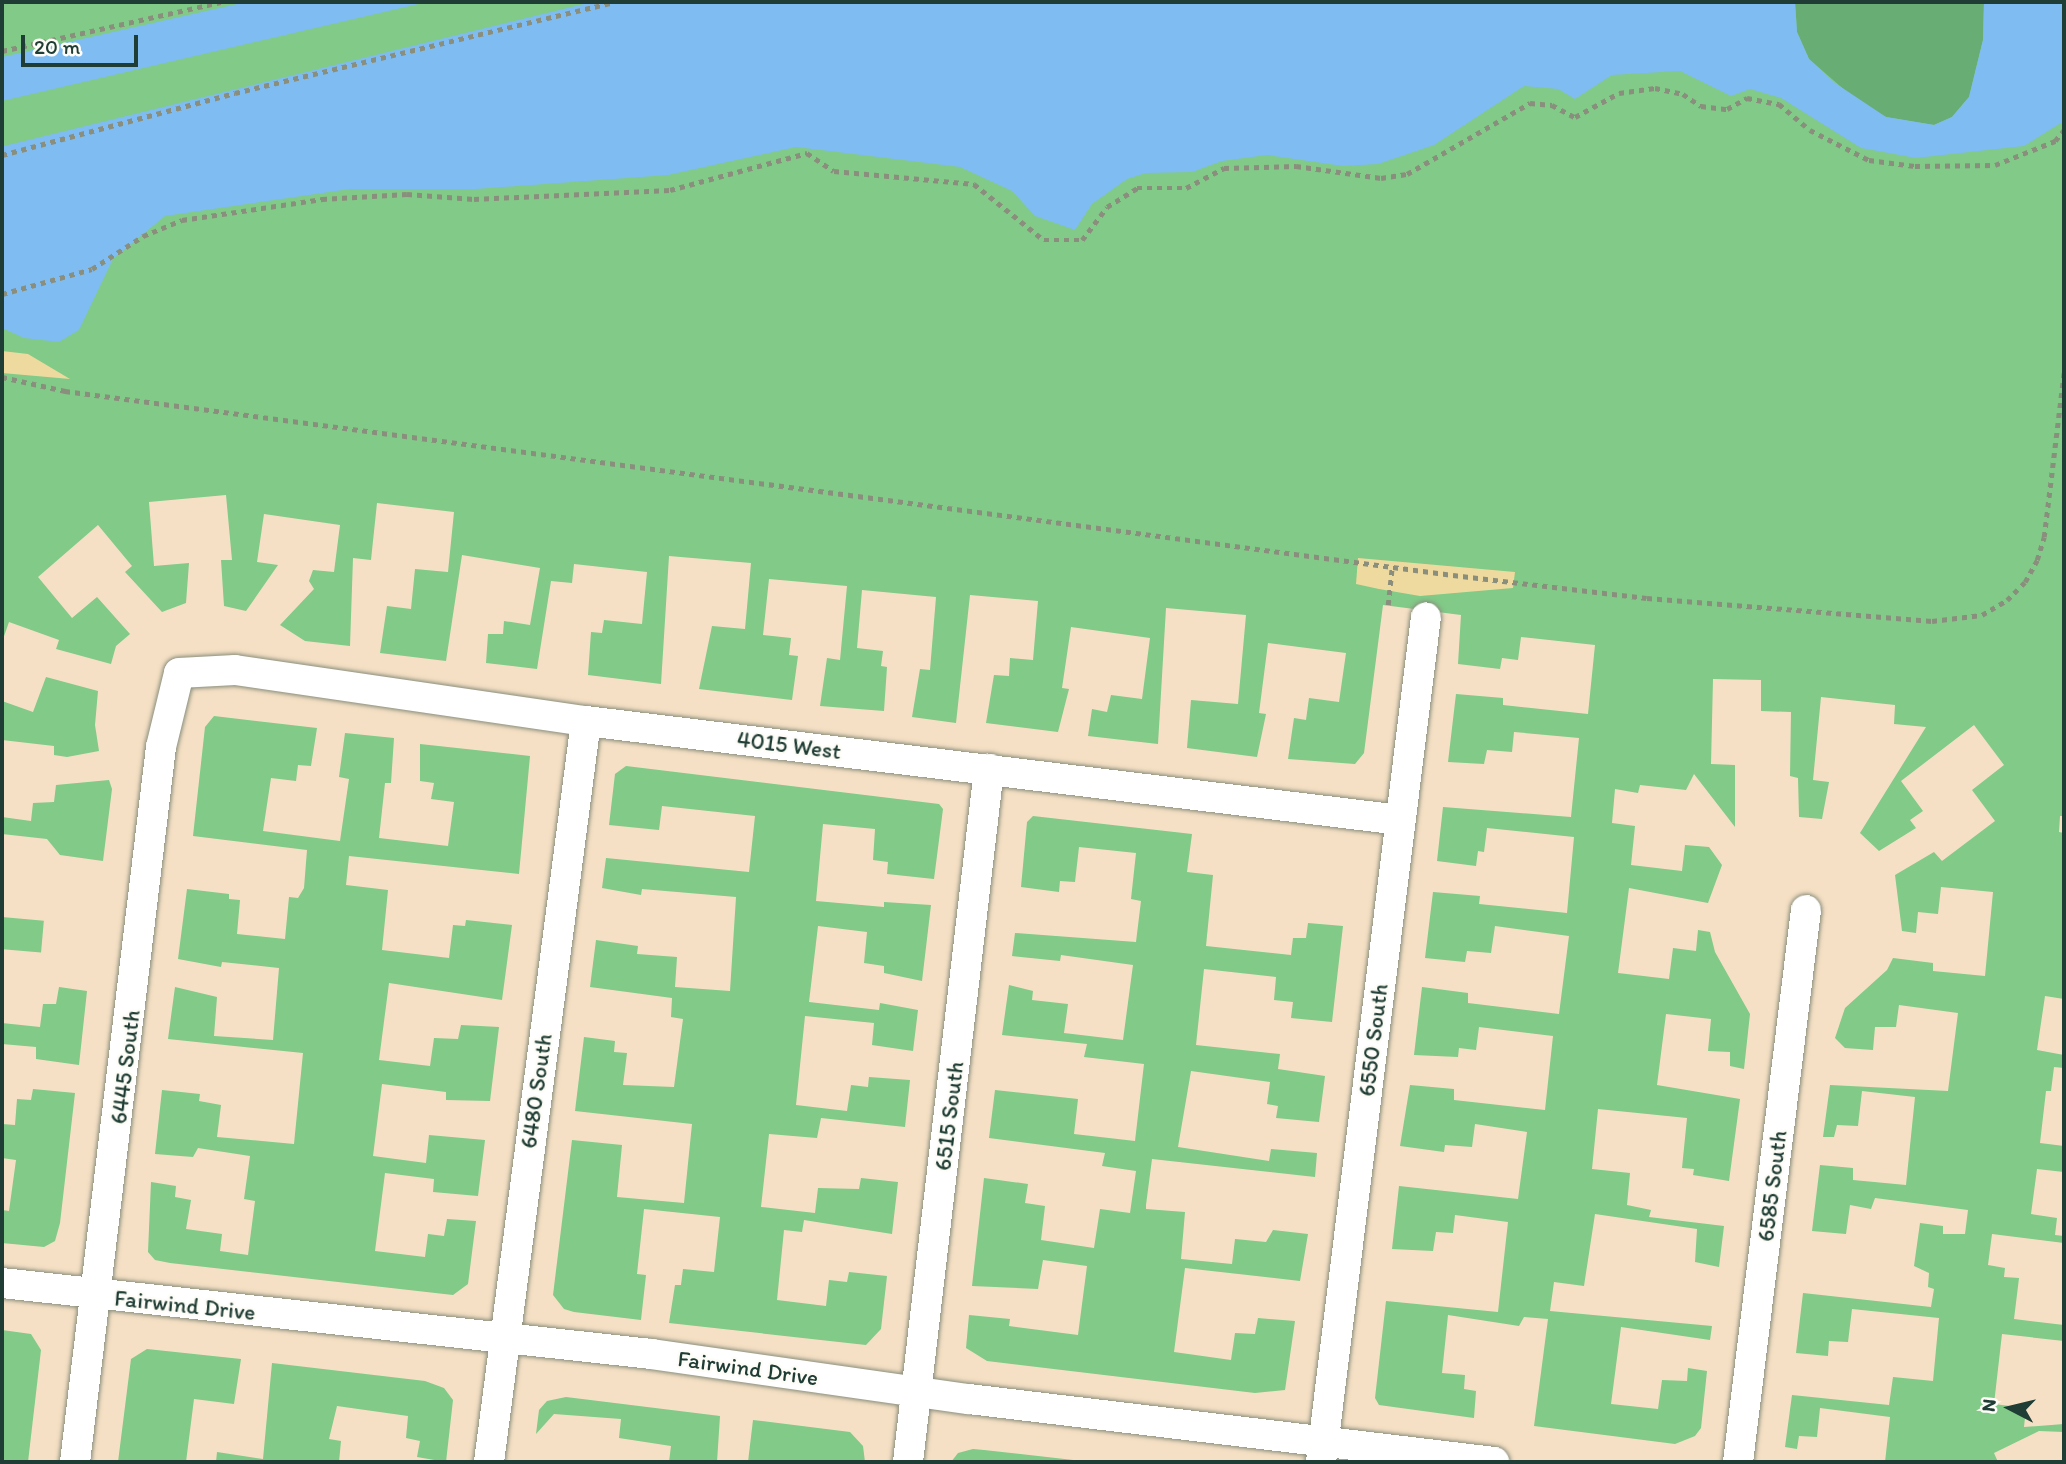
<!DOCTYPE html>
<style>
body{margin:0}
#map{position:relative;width:2066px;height:1464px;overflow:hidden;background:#f5e0c5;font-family:Itim,sans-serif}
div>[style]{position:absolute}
.green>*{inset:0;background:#81ca87;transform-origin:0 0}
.forest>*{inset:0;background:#68ae74}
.sand>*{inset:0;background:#eeda9e}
.water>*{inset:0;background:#7fbcf2}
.path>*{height:4.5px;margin-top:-2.25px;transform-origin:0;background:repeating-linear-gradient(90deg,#8a8e7c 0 5px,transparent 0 10px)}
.roads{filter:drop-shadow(0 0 2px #8a8e7c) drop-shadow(0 0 2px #8a8e7c)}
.minor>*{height:30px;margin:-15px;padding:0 15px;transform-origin:15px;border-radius:15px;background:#fff}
span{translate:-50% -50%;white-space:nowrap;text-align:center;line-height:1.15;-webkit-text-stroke:5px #fdfcf7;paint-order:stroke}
.street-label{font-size:23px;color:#1f3d34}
.frame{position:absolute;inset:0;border:4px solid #1f3d34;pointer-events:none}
.north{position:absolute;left:1975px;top:1373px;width:70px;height:70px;-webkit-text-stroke:5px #fdfcf7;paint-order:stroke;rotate:277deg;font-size:19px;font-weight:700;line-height:28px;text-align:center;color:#1f3d34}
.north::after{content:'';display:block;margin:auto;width:24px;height:32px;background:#1f3d34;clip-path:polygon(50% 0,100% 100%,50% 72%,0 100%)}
.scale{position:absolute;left:21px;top:35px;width:117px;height:32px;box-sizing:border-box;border:4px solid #1f3d34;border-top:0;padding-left:9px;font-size:21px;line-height:24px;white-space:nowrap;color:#1f3d34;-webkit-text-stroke:5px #fdfcf7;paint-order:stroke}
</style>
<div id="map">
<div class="green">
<i style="clip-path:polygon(2px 2px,2064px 2px,2064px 816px,2060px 816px,2059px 832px,2064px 833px,2064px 999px,2045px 996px,2037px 1050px,2064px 1055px,2064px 1068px,2054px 1067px,2051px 1091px,2046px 1091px,2040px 1143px,2064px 1146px,2064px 1172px,2037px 1169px,2031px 1214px,2057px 1218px,2055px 1235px,2064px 1236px,2064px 1243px,1992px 1234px,1988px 1265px,2005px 1268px,2004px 1277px,2019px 1278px,2014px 1319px,2064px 1325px,2064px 1341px,2002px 1334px,1994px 1404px,2026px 1408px,2024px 1427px,2064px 1424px,2064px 1432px,2039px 1431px,1994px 1453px,1998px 1462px,1885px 1462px,1890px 1417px,1820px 1408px,1817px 1437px,1799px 1436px,1797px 1449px,1785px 1447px,1792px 1395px,1889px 1405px,1893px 1377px,1933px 1381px,1939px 1318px,1852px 1309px,1848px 1342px,1829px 1341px,1828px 1356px,1796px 1353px,1803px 1293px,1931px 1307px,1934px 1289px,1928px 1287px,1929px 1273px,1914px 1266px,1920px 1223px,1943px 1226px,1943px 1234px,1965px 1234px,1968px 1210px,1875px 1198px,1871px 1209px,1850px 1205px,1846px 1234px,1812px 1231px,1820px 1165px,1853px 1168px,1853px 1180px,1906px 1185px,1915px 1097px,1862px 1091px,1858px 1126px,1837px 1125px,1834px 1137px,1823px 1137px,1830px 1085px,1948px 1091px,1958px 1013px,1899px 1005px,1896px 1027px,1875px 1027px,1873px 1050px,1845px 1048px,1835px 1038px,1845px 1008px,1887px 970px,1893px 958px,1933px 963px,1933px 971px,1985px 976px,1993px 892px,1941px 887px,1938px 914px,1918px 912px,1916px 933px,1902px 931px,1895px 875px,1934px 852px,1942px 861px,1995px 821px,1972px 790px,2004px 765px,1974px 725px,1901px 781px,1923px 811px,1910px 820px,1916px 828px,1879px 851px,1860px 833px,1926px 727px,1894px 724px,1895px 705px,1821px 697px,1813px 780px,1829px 782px,1822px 819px,1799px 817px,1798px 778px,1790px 776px,1791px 712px,1761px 711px,1761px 680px,1713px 679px,1711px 764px,1735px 765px,1735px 827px,1694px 774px,1686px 790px,1640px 785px,1638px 793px,1615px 789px,1612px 823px,1635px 826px,1631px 865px,1682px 871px,1685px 845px,1709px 847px,1722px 865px,1708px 903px,1629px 888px,1618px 973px,1669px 979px,1673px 948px,1696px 951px,1698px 930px,1710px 932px,1715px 952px,1750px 1014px,1744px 1069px,1730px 1066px,1730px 1052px,1708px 1051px,1711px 1019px,1666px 1014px,1657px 1085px,1740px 1099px,1729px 1181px,1693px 1175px,1694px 1169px,1682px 1168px,1687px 1118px,1598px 1109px,1592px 1169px,1630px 1173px,1627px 1205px,1651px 1210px,1649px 1217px,1724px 1226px,1719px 1267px,1695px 1262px,1697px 1229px,1595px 1214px,1584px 1286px,1554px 1282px,1550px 1311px,1712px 1326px,1710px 1340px,1621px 1327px,1611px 1404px,1658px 1409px,1662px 1380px,1687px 1381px,1688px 1368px,1707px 1371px,1701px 1428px,1695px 1436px,1675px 1444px,1534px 1426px,1548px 1319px,1524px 1317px,1519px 1326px,1448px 1315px,1442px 1373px,1465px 1375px,1464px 1389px,1476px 1391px,1474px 1418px,1379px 1405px,1375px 1398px,1386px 1301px,1498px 1312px,1508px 1222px,1455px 1215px,1453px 1233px,1436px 1232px,1433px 1251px,1392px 1249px,1399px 1186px,1518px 1199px,1527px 1132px,1475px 1124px,1472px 1147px,1445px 1145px,1444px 1152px,1400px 1146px,1410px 1085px,1454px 1089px,1454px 1100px,1545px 1110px,1553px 1036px,1479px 1027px,1476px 1050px,1459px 1048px,1458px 1057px,1414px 1055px,1422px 987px,1468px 993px,1468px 1003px,1559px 1014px,1569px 936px,1495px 926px,1491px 953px,1467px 951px,1465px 962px,1425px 958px,1433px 892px,1480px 896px,1479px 904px,1567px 913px,1574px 837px,1487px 828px,1484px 852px,1478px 851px,1476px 866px,1437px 861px,1443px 807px,1571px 817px,1579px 738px,1514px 732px,1512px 752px,1487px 750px,1484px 764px,1448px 762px,1456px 694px,1503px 698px,1503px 705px,1588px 714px,1595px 645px,1521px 637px,1518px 660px,1502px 658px,1500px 669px,1458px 664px,1461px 615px,1383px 605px,1364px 753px,1355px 764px,1288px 759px,1294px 718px,1306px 720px,1309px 698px,1339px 702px,1346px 653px,1268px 643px,1259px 713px,1266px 714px,1257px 757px,1187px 748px,1191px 700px,1238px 704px,1246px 615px,1166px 608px,1158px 744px,1088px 736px,1092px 709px,1107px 712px,1111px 695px,1142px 699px,1150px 638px,1071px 627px,1062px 688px,1069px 689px,1058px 732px,986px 723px,994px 675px,1009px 676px,1010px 658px,1033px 660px,1038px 601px,970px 595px,956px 723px,912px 717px,920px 669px,930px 670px,936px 597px,862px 590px,857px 648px,883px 651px,881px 666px,887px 667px,884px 711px,820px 706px,827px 658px,840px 660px,847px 586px,769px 579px,763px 635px,791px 638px,789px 655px,798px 656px,792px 700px,699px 689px,712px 626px,745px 629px,751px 563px,669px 556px,661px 684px,588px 675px,591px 632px,602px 633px,604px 620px,642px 624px,647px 572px,574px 564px,572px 583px,551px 581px,537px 669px,486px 663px,488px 634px,503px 634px,504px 621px,530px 625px,540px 568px,462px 555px,446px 661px,380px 653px,387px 606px,411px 609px,415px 569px,448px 572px,454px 512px,377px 503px,371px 560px,353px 558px,350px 646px,305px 641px,280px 625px,314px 589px,309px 581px,313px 570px,334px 572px,340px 525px,264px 514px,257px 562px,278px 565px,246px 611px,224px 606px,221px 560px,232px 560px,226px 495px,149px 502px,154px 566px,189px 563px,186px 603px,162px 612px,125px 572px,132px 566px,98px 525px,38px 577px,72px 618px,97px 597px,130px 634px,116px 646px,111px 664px,56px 649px,59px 640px,9px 622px,2px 642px)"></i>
<i style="clip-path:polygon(46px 677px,98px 691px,95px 725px,99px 751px,67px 757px,54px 755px,54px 746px,2px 740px,2px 701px,33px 712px)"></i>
<i style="clip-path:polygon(214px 716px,317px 728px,311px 766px,298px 765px,296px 781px,271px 778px,263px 831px,340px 841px,349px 779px,339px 777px,345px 733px,394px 738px,391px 783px,385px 783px,379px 838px,448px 846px,454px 802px,431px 799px,434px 783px,420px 781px,420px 744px,530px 756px,519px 874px,349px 856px,346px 885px,388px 890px,382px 950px,449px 958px,453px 925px,465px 926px,466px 920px,512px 925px,502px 1000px,389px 983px,379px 1060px,430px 1066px,434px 1038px,458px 1039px,461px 1025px,499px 1027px,490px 1101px,446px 1100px,446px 1092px,382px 1084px,373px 1156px,426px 1163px,429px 1135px,485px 1140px,478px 1196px,433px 1192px,434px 1179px,385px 1173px,375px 1251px,425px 1257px,428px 1234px,444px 1236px,447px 1219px,476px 1221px,468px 1284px,453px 1295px,170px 1263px,155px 1260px,148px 1252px,151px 1182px,176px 1186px,175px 1197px,191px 1200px,186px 1229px,222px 1234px,220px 1251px,248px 1255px,255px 1201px,244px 1199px,250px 1156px,198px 1148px,193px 1157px,155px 1154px,162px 1090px,200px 1094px,199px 1101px,221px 1105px,217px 1137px,294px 1144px,303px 1053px,168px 1039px,175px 987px,217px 997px,214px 1036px,273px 1040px,279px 968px,222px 962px,221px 967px,178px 959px,187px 889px,229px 894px,229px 899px,240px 900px,237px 934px,285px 939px,289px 897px,298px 898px,304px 888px,307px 850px,193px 836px,205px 727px)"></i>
<i style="clip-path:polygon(626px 766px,939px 804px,943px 809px,934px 879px,887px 874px,888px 862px,873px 860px,875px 829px,823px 824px,816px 901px,884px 907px,884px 902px,931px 905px,922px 981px,884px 973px,884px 966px,864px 963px,867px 932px,818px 926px,809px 1002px,879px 1010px,880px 1003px,918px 1010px,913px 1051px,872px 1045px,874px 1023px,805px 1016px,796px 1105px,847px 1111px,851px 1085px,868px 1087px,869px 1077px,910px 1080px,905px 1127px,821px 1118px,817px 1138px,769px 1134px,761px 1207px,815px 1213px,818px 1188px,859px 1189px,861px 1178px,898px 1182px,892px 1234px,804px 1220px,802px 1232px,784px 1230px,777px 1300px,826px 1306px,829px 1280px,847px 1282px,849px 1272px,887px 1276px,881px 1329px,866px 1345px,669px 1323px,675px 1285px,681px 1285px,683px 1269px,714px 1272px,720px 1217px,644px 1209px,637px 1274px,646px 1275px,641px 1320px,574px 1312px,564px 1309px,553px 1295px,572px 1140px,622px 1145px,617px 1197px,684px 1203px,692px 1124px,575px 1111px,584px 1037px,615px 1041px,614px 1052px,627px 1053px,623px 1085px,674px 1087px,683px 1019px,671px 1017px,672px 998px,590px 987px,596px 940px,638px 946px,637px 954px,677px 957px,675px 987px,730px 991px,736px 897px,642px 889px,641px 895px,602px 888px,606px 858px,749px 872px,755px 816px,662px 806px,659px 830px,609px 825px,615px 774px)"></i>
<i style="clip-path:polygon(109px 780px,112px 789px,103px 861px,60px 855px,47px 839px,2px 834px,2px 817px,31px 821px,33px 803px,54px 802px,56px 785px)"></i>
<i style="clip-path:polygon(1033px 816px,1192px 834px,1187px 872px,1213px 875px,1206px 946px,1291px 955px,1293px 938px,1306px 938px,1308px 923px,1343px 926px,1332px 1022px,1291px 1018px,1293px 1002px,1274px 1000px,1276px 977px,1204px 969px,1196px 1045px,1280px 1054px,1278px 1069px,1325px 1076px,1319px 1122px,1276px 1118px,1278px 1106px,1267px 1104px,1270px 1082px,1191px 1071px,1178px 1147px,1269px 1161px,1271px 1149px,1317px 1153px,1315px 1177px,1152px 1159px,1146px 1205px,1146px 1209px,1185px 1212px,1181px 1259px,1232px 1264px,1235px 1239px,1266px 1242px,1273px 1230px,1308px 1234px,1300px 1281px,1185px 1268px,1174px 1352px,1231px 1360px,1235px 1333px,1255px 1334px,1258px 1318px,1295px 1321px,1285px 1390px,1255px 1393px,987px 1361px,966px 1348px,969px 1315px,1010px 1319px,1009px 1326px,1078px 1335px,1087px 1266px,1043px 1260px,1038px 1289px,972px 1286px,984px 1178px,1028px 1184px,1025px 1203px,1045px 1206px,1041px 1240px,1094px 1248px,1100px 1209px,1130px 1213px,1136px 1171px,1102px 1166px,1105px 1153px,989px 1138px,995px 1090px,1078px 1099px,1074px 1134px,1135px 1141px,1144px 1064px,1084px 1057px,1087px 1044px,1002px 1035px,1009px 985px,1033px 991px,1032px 1000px,1068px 1004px,1064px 1033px,1123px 1040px,1133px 965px,1061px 955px,1060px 961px,1012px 956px,1015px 933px,1136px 942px,1141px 901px,1131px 899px,1136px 853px,1079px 847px,1075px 882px,1060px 881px,1059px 892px,1021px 887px,1027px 822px)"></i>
<i style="left:2px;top:917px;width:42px;height:32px;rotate:5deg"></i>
<i style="clip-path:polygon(59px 987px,87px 991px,79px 1065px,36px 1059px,36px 1047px,2px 1044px,2px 1023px,40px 1027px,43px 1004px,56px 1004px)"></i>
<i style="clip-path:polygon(33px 1089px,75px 1093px,60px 1223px,55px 1241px,44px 1247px,2px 1243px,2px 1210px,9px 1211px,16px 1160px,2px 1158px,2px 1124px,15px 1125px,17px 1099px,31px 1100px)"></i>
<i style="clip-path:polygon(2px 1330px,31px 1334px,41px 1350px,28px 1462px,2px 1461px)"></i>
<i style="clip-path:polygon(147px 1349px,241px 1359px,234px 1404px,194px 1399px,186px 1462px,118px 1462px,131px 1359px)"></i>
<i style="clip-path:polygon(272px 1363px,425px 1381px,444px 1388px,453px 1400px,446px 1462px,417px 1457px,420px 1441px,406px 1438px,408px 1416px,337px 1406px,329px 1439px,341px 1441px,339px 1462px,216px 1462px,217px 1452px,263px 1459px)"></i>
<i style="clip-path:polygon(566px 1397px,720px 1416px,717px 1462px,669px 1462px,671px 1446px,619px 1438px,621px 1419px,554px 1414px,536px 1434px,539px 1410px,547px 1401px)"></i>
<i style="clip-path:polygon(753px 1420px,850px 1432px,863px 1446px,865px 1462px,748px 1462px)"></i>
<i style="clip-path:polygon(973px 1449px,984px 1450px,1091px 1462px,951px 1462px,958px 1453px)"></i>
</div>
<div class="forest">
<i style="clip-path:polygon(1795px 2px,1984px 2px,1983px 40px,1969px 97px,1952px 117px,1934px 125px,1886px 117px,1856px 100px,1809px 59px,1797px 32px)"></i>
</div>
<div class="sand">
<i style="clip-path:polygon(2px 351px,28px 354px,70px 379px,2px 373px)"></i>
<i style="clip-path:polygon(1358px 558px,1515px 572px,1513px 588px,1420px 596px,1379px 589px,1356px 584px)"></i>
</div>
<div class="water">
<i style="clip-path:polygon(246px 2px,427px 2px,2px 101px,2px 57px)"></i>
<i style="clip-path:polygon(592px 2px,1795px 2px,1797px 32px,1809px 59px,1835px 83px,1886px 117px,1934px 125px,1952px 117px,1969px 97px,1983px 40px,1984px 2px,2064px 2px,2064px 121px,2024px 146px,1916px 158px,1861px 148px,1781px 98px,1750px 89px,1731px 96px,1680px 71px,1612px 75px,1575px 99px,1558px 89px,1524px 86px,1434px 145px,1378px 164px,1343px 166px,1267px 155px,1222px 161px,1192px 172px,1146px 173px,1127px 179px,1092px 204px,1075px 230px,1035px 216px,1012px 191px,960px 167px,796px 147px,668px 175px,476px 189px,350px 189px,165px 216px,113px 259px,79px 330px,59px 342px,24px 338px,2px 328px,4px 146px)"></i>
</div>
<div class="path">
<i style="left:2px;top:51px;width:224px;rotate:-12.6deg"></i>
<i style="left:2px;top:155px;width:241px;rotate:-14.9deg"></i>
<i style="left:235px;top:93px;width:390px;rotate:-13.5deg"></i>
<i style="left:2px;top:294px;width:93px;rotate:-15.5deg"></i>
<i style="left:92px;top:269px;width:61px;rotate:-32.9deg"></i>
<i style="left:143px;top:236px;width:42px;rotate:-22.3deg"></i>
<i style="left:182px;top:220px;width:142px;rotate:-8.5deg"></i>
<i style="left:322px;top:199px;width:85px;rotate:-3.4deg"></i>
<i style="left:407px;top:194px;width:67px;rotate:4.3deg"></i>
<i style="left:474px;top:199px;width:196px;rotate:-2.6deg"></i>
<i style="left:670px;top:190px;width:142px;rotate:-15.1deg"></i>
<i style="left:807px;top:153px;width:32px;rotate:34deg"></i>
<i style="left:834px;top:171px;width:141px;rotate:5.3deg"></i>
<i style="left:974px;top:184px;width:90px;rotate:38.7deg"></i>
<i style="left:1044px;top:240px;width:38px"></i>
<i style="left:1082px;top:240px;width:41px;rotate:-52.9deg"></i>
<i style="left:1107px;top:207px;width:36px;rotate:-32deg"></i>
<i style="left:1137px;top:188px;width:49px"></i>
<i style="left:1186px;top:188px;width:43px;rotate:-27.8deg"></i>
<i style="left:1224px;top:168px;width:72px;rotate:-1.6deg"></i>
<i style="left:1296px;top:166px;width:86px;rotate:8deg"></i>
<i style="left:1381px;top:178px;width:26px;rotate:-9deg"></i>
<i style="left:1407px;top:174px;width:142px;rotate:-30deg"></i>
<i style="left:1530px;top:103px;width:22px;rotate:5deg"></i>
<i style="left:1552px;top:105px;width:26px;rotate:28deg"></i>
<i style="left:1575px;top:117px;width:50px;rotate:-28.6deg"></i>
<i style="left:1619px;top:93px;width:36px;rotate:-8deg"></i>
<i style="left:1655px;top:88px;width:29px;rotate:12deg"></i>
<i style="left:1683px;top:94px;width:22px;rotate:34deg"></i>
<i style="left:1701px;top:106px;width:26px;rotate:7deg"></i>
<i style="left:1727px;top:109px;width:23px;rotate:-29deg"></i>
<i style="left:1747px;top:98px;width:33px;rotate:11deg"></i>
<i style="left:1779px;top:104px;width:40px;rotate:40deg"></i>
<i style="left:1810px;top:130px;width:66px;rotate:27deg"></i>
<i style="left:1869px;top:160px;width:46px;rotate:7.4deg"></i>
<i style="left:1915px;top:166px;width:80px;rotate:-0.7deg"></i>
<i style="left:1995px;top:165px;width:65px;rotate:-21.8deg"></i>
<i style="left:2055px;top:141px;width:14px;rotate:-51deg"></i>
<i style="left:2px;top:377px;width:65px;rotate:12.5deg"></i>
<i style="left:65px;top:391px;width:1400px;rotate:7.55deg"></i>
<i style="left:1453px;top:575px;width:195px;rotate:6.8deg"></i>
<i style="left:1647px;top:598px;width:286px;rotate:4.6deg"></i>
<i style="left:1932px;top:621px;width:50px;rotate:-6.8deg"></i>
<i style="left:1982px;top:615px;width:29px;rotate:-31deg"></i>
<i style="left:2007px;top:600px;width:25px;rotate:-45deg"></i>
<i style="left:2025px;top:582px;width:25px;rotate:-61deg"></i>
<i style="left:2037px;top:560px;width:24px;rotate:-73deg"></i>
<i style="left:2044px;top:537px;width:167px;rotate:-83.1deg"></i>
<i style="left:1388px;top:605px;width:39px;rotate:-84deg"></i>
</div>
<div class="roads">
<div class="minor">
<i style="left:2px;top:1283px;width:653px;rotate:6.24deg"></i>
<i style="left:651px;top:1354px;width:321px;rotate:8.1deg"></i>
<i style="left:969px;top:1399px;width:529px;rotate:6.84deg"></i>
<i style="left:75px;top:1462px;width:720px;rotate:-83.14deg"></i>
<i style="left:161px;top:747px;width:76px;rotate:-76.3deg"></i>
<i style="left:179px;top:673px;width:56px;rotate:-3.1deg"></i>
<i style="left:235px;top:670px;width:355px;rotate:8.3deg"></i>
<i style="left:586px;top:721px;width:820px;rotate:6.93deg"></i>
<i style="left:489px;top:1462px;width:747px;rotate:-82.54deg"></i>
<i style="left:908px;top:1462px;width:698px;rotate:-83.33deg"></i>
<i style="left:1321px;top:1462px;width:851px;rotate:-82.92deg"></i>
<i style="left:1738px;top:1462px;width:556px;rotate:-82.98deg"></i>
</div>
</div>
<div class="street-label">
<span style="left:789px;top:745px;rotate:7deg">4015 West</span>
<span style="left:1373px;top:1040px;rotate:-83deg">6550 South</span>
<span style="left:125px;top:1067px;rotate:-83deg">6445 South</span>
<span style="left:536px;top:1091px;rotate:-82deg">6480 South</span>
<span style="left:949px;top:1116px;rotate:-83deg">6515 South</span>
<span style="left:1772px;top:1186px;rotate:-83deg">6585 South</span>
<span style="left:185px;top:1305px;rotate:6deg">Fairwind Drive</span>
<span style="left:748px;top:1368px;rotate:8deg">Fairwind Drive</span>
</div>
<div class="frame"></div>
<div class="north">N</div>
<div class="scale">20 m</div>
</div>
